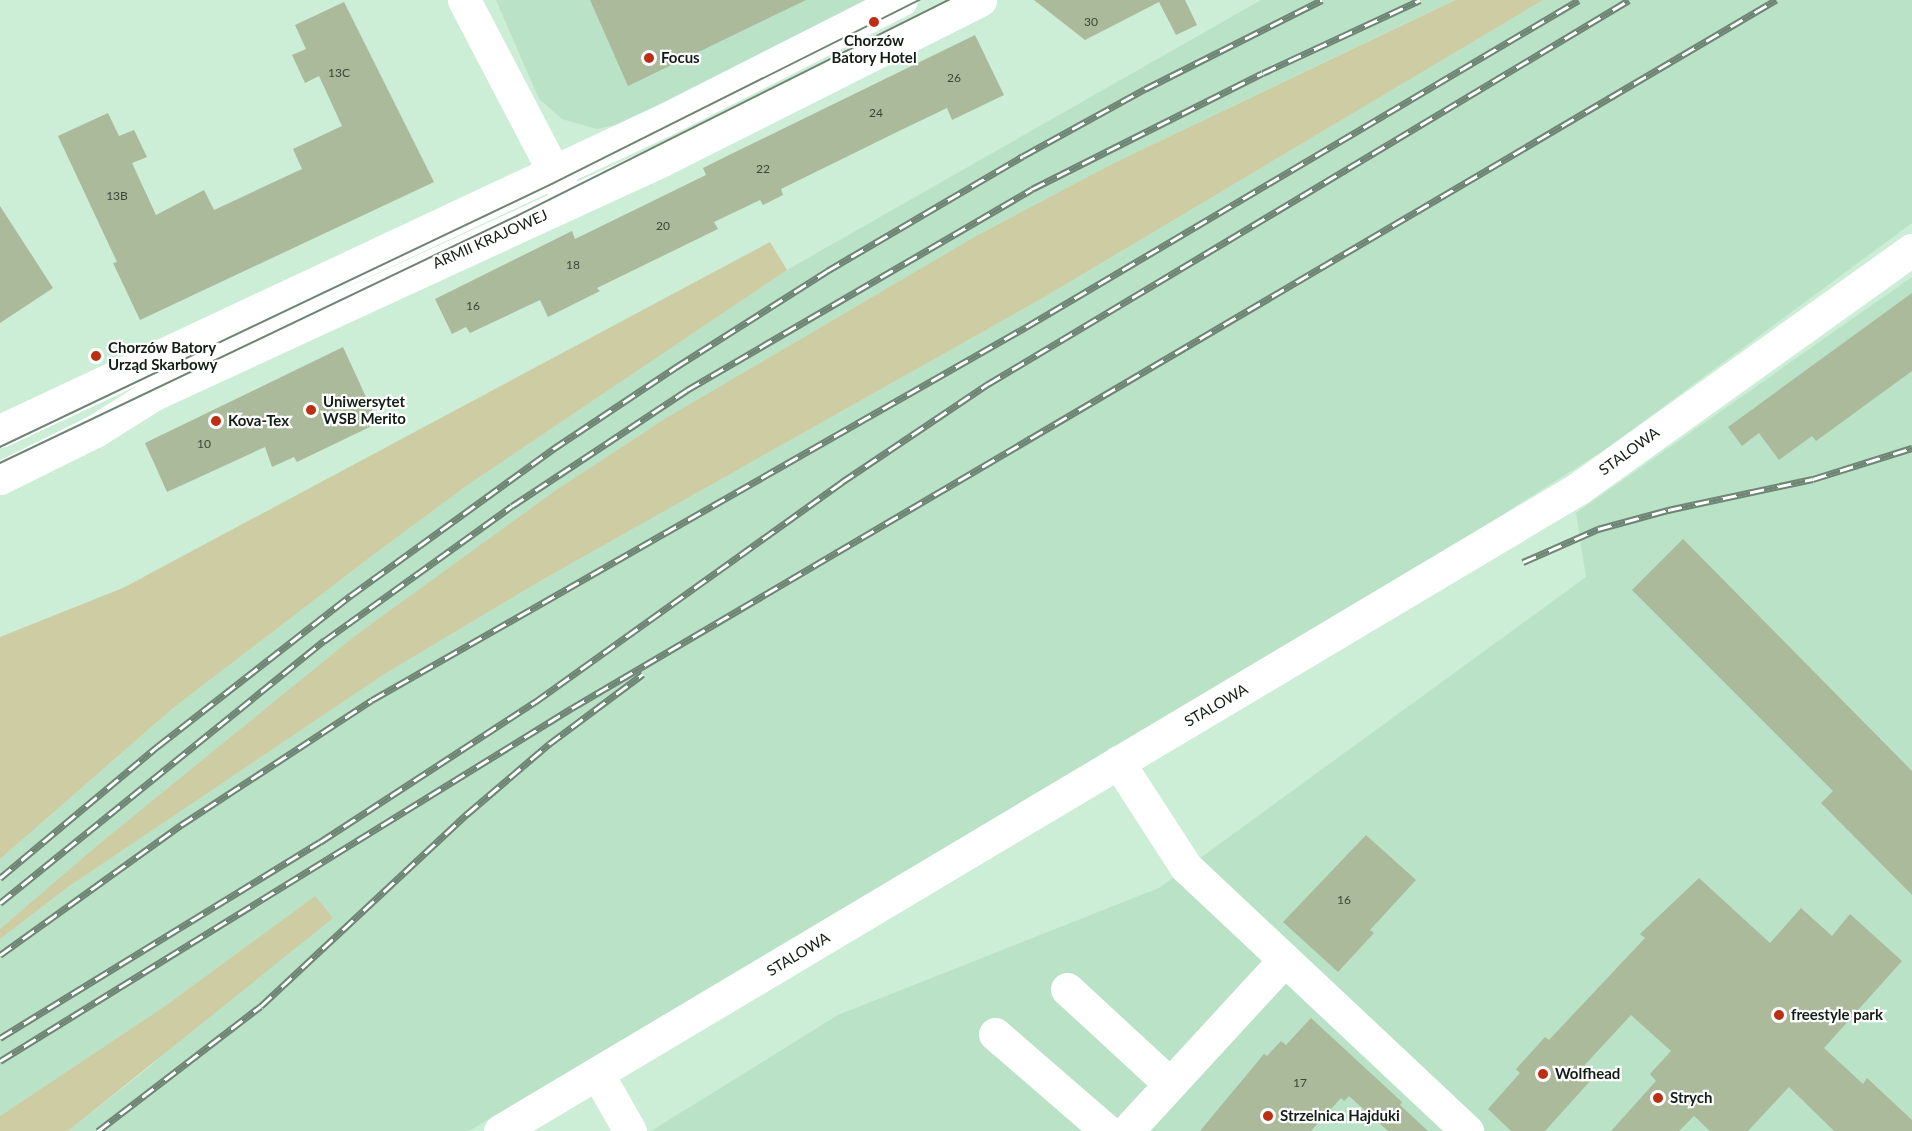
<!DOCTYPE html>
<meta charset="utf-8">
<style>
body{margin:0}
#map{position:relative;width:1912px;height:1131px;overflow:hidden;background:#ccedd6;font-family:Lato,sans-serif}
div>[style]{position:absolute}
.built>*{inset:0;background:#bae2c6}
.green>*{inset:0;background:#cdcca3}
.building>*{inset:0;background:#aaba9b}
.minor>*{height:33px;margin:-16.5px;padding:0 16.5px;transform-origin:16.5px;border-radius:16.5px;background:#fff}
.tram>*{height:1.5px;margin:-0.75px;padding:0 0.75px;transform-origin:0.75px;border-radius:0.75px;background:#6e8474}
.rail>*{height:7px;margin-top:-3.5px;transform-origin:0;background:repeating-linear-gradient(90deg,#fff 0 14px,#6e8474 0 28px);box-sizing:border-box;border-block:2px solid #6e8474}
.dots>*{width:16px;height:16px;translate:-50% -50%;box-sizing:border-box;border:3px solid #fff;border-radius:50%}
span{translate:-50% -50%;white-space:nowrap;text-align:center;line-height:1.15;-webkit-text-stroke:4.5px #fff;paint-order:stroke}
.number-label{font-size:12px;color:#394637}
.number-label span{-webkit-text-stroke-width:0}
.poi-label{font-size:15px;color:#131f16;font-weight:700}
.left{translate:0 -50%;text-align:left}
.street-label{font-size:15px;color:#131f16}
</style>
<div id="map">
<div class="built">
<i style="clip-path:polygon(496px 0,871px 0,628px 122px,597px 129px,562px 119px,539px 99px)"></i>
<i style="clip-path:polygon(1261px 0,1454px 0,1114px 163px,976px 236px,666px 418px,556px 490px,356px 635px,0 929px,0 859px,172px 709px,369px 558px,469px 484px,787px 270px)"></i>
<i style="clip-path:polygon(1543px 0,1912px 0,1912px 223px,1606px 449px,1477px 531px,469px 1131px,68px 1131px,152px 1065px,315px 896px,165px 1006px,0 1116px,0 939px,68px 887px,383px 675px,542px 580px,1041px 299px)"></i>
<i style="clip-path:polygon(1912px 277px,1912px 1131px,651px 1131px,838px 1015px,1159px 888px,1586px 577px,1576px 513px)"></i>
</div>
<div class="green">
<i style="clip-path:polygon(1455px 0,1543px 0,1041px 299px,542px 580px,383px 675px,68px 887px,0 939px,0 929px,98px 845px,356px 635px,556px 490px,666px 418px,976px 236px,1114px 163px)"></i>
<i style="clip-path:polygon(770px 242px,787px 270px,469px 484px,369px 558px,172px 709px,0 859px,0 637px,123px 588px)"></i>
<i style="clip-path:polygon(315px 896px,333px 918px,68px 1131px,0 1131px,0 1116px,165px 1006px)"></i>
</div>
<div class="building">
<i style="clip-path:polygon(590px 0,806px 0,628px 86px)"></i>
<i style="clip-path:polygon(1034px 0,1185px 0,1197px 25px,1176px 35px,1159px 2px,1085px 40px)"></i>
<i style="clip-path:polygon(344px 2px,434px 182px,140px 320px,113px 263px,117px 262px,58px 136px,108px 113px,119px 136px,134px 130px,147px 157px,132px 163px,156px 215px,204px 190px,214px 210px,302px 169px,293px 149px,342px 126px,319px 76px,305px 83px,292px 55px,306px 49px,295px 25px)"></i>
<i style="clip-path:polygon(975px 35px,1004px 95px,952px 120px,947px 108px,899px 131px,781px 189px,783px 195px,763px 205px,760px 200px,714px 222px,718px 229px,597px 288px,600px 291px,548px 317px,540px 300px,470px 333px,466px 327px,452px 334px,435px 299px,572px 231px,575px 239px,706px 175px,703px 168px,723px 158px)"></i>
<i style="clip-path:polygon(0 206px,53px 288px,0 323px)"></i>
<i style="clip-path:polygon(1912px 293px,1912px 371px,1816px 441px,1812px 436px,1779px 460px,1759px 433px,1742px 446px,1728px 427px)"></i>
<i style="clip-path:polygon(343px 347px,378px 423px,297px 462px,294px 457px,272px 467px,265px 447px,167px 492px,145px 443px)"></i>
<i style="clip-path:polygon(1683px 539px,1912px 771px,1912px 895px,1821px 803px,1833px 791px,1632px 590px)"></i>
<i style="clip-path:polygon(1366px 835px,1416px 880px,1370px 930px,1374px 933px,1338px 972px,1283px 922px)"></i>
<i style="clip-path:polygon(1699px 878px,1770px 943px,1801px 908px,1832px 936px,1850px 914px,1902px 961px,1824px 1048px,1863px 1084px,1867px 1078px,1912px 1120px,1912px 1131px,1834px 1131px,1789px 1087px,1748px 1131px,1710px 1131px,1694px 1116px,1679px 1131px,1611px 1131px,1656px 1081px,1650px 1074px,1671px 1051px,1631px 1015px,1581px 1069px,1592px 1079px,1545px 1131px,1511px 1131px,1488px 1109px,1520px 1073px,1516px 1069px,1545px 1037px,1549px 1040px,1645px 938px,1640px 934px)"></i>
<i style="clip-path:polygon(1311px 1018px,1402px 1102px,1400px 1105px,1428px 1131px,1388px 1131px,1349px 1096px,1344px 1101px,1341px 1098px,1311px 1131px,1200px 1131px,1264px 1054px,1267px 1056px,1281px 1041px,1286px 1045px)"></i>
</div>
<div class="minor">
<i style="left:464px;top:0;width:216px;rotate:62.4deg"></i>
<i style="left:0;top:431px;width:733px;rotate:-25.1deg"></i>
<i style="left:664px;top:120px;width:266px;rotate:-26.9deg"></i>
<i style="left:0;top:478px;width:106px;rotate:-26.3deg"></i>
<i style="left:95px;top:431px;width:70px;rotate:-32.1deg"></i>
<i style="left:154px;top:394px;width:559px;rotate:-24.73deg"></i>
<i style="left:662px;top:160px;width:356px;rotate:-26.7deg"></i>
<i style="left:1118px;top:762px;width:125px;rotate:57.1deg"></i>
<i style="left:1186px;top:867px;width:386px;rotate:43.2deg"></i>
<i style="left:1067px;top:989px;width:140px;rotate:42.7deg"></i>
<i style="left:995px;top:1034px;width:148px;rotate:40.9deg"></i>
<i style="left:597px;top:1073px;width:67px;rotate:60.4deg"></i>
<i style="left:500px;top:1131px;width:1256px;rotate:-30.79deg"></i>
<i style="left:1579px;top:488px;width:409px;rotate:-35.6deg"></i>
<i style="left:1127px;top:1131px;width:232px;rotate:-47.4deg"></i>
</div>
<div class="tram">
<i style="left:0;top:447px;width:611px;rotate:-25.48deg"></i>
<i style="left:552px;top:184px;width:411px;rotate:-26.6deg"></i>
<i style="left:0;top:463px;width:573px;rotate:-25.54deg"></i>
<i style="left:517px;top:216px;width:483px;rotate:-26.6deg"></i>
</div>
<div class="rail">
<i style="left:1523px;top:562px;width:82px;rotate:-23.7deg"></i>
<i style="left:1598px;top:529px;width:73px;rotate:-15.2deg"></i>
<i style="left:1668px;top:510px;width:148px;rotate:-12.1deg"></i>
<i style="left:1813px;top:479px;width:104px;rotate:-17.4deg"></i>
<i style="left:0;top:878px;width:206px;rotate:-39.9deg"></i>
<i style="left:158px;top:746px;width:244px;rotate:-38deg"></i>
<i style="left:350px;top:596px;width:251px;rotate:-35.9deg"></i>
<i style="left:553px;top:449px;width:148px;rotate:-33.7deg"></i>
<i style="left:676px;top:367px;width:179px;rotate:-32.4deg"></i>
<i style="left:827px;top:271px;width:227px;rotate:-30.4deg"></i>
<i style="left:1023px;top:156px;width:139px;rotate:-28.8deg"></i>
<i style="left:1145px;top:89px;width:198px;rotate:-26.7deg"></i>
<i style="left:0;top:903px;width:417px;rotate:-39deg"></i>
<i style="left:324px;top:641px;width:231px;rotate:-35.7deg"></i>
<i style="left:512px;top:506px;width:210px;rotate:-33.5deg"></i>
<i style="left:687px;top:390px;width:399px;rotate:-30.2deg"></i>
<i style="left:1032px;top:189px;width:258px;rotate:-26.7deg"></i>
<i style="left:1263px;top:73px;width:173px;rotate:-24.9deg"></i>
<i style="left:0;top:955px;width:223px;rotate:-35.7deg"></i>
<i style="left:181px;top:825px;width:228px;rotate:-33.2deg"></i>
<i style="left:372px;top:700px;width:753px;rotate:-29.7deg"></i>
<i style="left:1026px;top:327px;width:642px;rotate:-30.6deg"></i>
<i style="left:0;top:1038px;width:375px;rotate:-31.5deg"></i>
<i style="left:320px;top:842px;width:257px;rotate:-33.1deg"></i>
<i style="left:535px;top:702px;width:378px;rotate:-35.6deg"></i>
<i style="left:842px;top:482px;width:176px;rotate:-33.9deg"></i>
<i style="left:988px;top:384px;width:747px;rotate:-30.92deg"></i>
<i style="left:0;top:1061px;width:672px;rotate:-31.68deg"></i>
<i style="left:572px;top:708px;width:1397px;rotate:-30.46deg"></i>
<i style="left:98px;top:1131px;width:205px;rotate:-37.5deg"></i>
<i style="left:261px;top:1006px;width:282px;rotate:-43deg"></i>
<i style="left:467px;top:814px;width:108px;rotate:-40.5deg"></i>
<i style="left:549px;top:744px;width:117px;rotate:-36.7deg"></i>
</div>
<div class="dots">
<i style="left:874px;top:22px;background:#bb3013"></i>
<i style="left:649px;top:58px;background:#bb3013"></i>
<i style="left:96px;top:356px;background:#bb3013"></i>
<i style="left:311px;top:410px;background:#bb3013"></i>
<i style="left:216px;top:421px;background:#bb3013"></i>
<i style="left:1779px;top:1015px;background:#bb3013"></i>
<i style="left:1543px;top:1074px;background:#bb3013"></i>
<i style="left:1658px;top:1098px;background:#bb3013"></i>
<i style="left:1268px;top:1116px;background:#bb3013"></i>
</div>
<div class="number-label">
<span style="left:1091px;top:22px">30</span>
<span style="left:339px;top:73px">13C</span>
<span style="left:954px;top:78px">26</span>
<span style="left:876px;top:113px">24</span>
<span style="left:763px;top:169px">22</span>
<span style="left:117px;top:196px">13B</span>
<span style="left:663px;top:226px">20</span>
<span style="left:573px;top:265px">18</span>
<span style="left:473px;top:306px">16</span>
<span style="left:204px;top:444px">10</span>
<span style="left:1344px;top:900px">16</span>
<span style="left:1300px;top:1083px">17</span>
</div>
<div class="poi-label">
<span style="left:874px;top:49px">Chorzów<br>Batory Hotel</span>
<span class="left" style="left:661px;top:58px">Focus</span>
<span class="left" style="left:108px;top:356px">Chorzów Batory<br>Urząd Skarbowy</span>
<span class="left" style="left:323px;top:410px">Uniwersytet<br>WSB Merito</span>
<span class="left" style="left:228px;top:421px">Kova-Tex</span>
<span class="left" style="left:1791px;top:1015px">freestyle park</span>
<span class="left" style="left:1555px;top:1074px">Wolfhead</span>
<span class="left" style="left:1670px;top:1098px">Strych</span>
<span class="left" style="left:1280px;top:1116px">Strzelnica Hajduki</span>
</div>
<div class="street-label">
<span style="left:490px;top:239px;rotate:-24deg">ARMII KRAJOWEJ</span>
<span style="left:1629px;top:451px;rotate:-36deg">STALOWA</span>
<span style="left:1216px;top:705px;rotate:-30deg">STALOWA</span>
<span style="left:798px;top:954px;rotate:-31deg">STALOWA</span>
</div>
</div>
